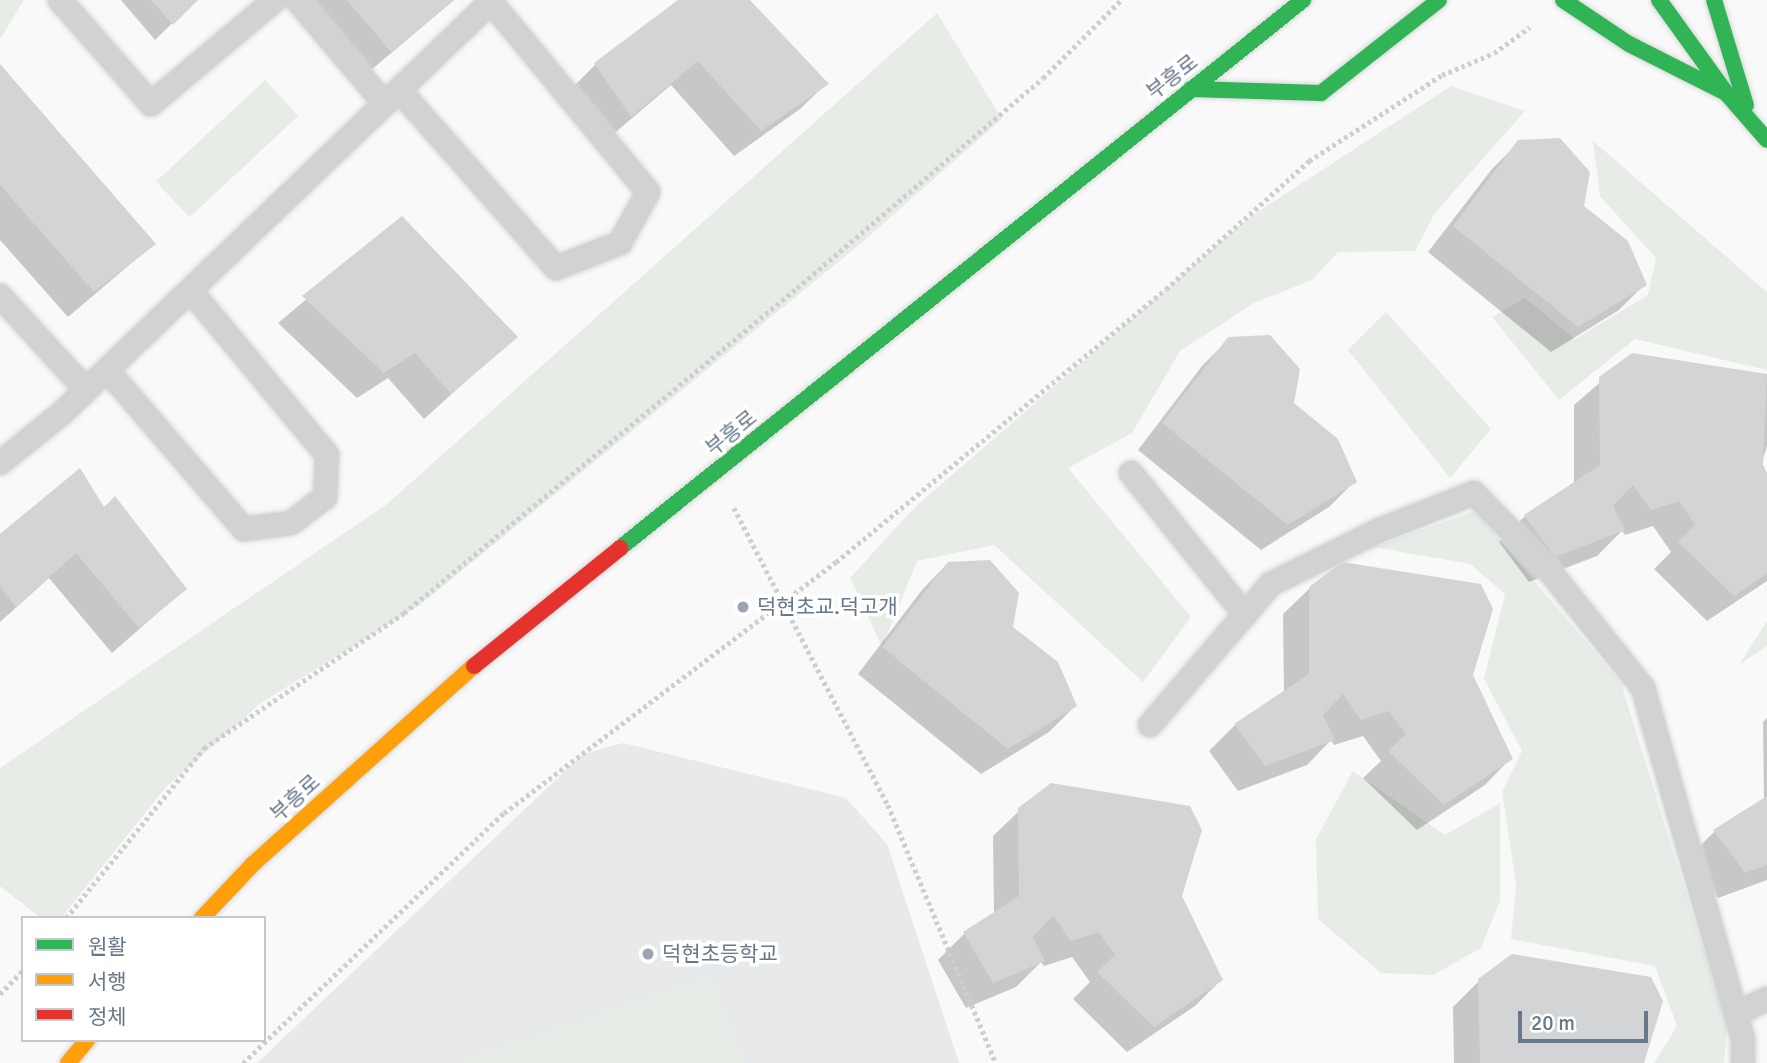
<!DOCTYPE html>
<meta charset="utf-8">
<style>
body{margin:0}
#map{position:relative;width:1767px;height:1063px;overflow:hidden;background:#f9f9f9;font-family:Signika,"Noto Sans KR",sans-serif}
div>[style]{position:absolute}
.built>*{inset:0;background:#e8e9ea}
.green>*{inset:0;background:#e8ece7;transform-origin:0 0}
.shadow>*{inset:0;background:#0003}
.building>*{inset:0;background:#d2d4d5}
.path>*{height:4.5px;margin-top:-2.25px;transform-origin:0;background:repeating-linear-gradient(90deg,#ceced0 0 3.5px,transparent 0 7px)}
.roads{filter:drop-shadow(0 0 2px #d6d7d8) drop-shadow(0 0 2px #d6d7d8)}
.lane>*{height:24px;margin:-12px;padding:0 12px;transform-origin:12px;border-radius:12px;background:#d1d2d4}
.fast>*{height:16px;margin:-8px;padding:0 8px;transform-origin:8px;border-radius:8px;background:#30b455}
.slow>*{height:16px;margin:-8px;padding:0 8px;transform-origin:8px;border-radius:8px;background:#ff9f0a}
.jam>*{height:16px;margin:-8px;padding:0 8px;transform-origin:8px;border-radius:8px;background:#e5322d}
.dots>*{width:19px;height:19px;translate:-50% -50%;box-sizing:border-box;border:4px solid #fff;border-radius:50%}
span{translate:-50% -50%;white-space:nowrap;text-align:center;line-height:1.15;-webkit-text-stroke:7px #fff;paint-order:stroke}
.street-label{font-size:21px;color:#67788a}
.poi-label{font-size:21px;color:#67788a}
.left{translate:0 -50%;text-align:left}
.legend{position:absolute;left:21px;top:916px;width:245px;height:126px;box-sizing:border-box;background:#fff;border:2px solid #c2c9d0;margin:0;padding:9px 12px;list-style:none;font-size:21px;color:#67788a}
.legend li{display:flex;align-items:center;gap:14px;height:35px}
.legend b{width:35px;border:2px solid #c2c9d0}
.scale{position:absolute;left:1518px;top:1011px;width:130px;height:32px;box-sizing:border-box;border:4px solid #67788a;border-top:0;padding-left:9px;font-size:21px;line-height:24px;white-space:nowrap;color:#67788a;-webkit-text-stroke:5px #fff;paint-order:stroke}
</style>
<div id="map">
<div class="built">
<i style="clip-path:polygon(623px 743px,846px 798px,887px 844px,959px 1063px,257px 1063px,583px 754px)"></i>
</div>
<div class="green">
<i style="clip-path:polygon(0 0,24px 0,0 39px)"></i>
<i style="clip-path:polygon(937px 13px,1002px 119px,859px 245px,420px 605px,261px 703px,166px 787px,61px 918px,41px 918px,0 886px,0 768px,387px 504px)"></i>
<i style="left:265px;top:80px;width:49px;height:149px;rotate:47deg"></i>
<i style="clip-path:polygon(1451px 86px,1525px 111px,1435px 213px,1415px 251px,1338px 252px,1312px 280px,1254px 303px,1180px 351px,1132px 433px,1068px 468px,1191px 617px,1143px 682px,994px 545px,917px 561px,882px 647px,850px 578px,915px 507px,1247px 219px)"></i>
<i style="clip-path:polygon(1593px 141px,1767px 292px,1767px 370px,1635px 339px,1559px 400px,1492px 317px,1525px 298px,1575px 339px,1648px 295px,1656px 258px,1600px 196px)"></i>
<i style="clip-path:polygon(1386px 312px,1491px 429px,1450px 478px,1348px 350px)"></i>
<i style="clip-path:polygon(1475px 511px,1621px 683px,1727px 1026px,1724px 1063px,1654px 1063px,1677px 1026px,1655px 966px,1511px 939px,1516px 884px,1502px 792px,1522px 751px,1484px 679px,1505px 594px,1470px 564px,1373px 547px)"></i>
<i style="clip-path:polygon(1767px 621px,1767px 646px,1739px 665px)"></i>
<i style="clip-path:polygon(1353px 771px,1445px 835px,1500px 803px,1500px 901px,1481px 948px,1433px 975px,1381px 973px,1318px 919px,1316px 839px)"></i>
<i style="clip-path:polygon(712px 978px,742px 1063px,459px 1063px,473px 1058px)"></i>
</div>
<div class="shadow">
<i style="clip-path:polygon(121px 0,196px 0,155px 40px)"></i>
<i style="clip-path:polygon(299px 0,454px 0,364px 76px)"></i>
<i style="clip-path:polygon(681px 0,748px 0,826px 84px,800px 109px,734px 156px,671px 85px,604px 142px,570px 90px,596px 64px)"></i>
<i style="clip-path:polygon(0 66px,154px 244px,68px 317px,0 240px)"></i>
<i style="clip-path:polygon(1519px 142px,1582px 207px,1645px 284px,1619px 310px,1551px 352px,1428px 252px,1492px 169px)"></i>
<i style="clip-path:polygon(402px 219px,515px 337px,424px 419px,388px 378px,357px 398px,278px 323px)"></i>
<i style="clip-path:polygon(1229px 339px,1292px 404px,1355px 481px,1329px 507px,1261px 550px,1138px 450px,1202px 366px)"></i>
<i style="clip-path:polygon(1633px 354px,1767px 376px,1767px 446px,1761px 465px,1767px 477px,1767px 581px,1707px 621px,1654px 569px,1671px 552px,1653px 526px,1625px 535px,1622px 531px,1597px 556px,1529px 582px,1499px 542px,1525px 516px,1574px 484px,1574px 405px)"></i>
<i style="clip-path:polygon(104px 510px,185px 589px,112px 653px,49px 578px,0 622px,0 536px)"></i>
<i style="clip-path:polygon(948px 563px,1012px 628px,1075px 706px,1049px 732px,981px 774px,858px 674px,922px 590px)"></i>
<i style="clip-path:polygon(1310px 588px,1471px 675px,1511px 758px,1485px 785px,1417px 830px,1363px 778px,1381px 761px,1363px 736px,1334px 745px,1331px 740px,1307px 765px,1238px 791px,1209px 751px,1235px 725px,1284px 693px,1283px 614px)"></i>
<i style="clip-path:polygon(1767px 718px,1767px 880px,1718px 898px,1688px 858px,1714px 832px,1764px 800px,1763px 722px)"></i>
<i style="clip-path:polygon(1020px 810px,1181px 896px,1221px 980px,1195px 1006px,1127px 1052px,1073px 999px,1090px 982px,1072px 957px,1044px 966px,1041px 962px,1016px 987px,966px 1008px,938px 960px,964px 934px,994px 914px,993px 836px)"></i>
<i style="clip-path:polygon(1480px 980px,1642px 1063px,1454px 1063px,1453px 1007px)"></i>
</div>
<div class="building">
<i style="clip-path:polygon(151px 0,198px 0,173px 25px)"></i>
<i style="clip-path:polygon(347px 0,454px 0,391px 52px)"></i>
<i style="clip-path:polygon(678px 0,750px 0,829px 84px,761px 131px,698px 61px,631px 117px,594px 63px)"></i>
<i style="clip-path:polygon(0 64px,156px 244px,94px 292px,0 185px)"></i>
<i style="clip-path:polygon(1560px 138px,1590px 172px,1584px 206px,1628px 241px,1647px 285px,1578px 327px,1453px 226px,1518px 140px)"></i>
<i style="clip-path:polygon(402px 216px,518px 337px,451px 394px,415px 353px,384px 373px,302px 296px)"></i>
<i style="clip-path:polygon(1270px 335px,1300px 369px,1294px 403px,1338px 439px,1357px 482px,1288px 525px,1162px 423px,1228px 337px)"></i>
<i style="clip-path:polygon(1632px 353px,1767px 374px,1763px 465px,1767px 473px,1767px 574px,1734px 596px,1678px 542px,1695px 525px,1679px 501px,1651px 510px,1633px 485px,1613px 506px,1625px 530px,1555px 557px,1524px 515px,1600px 465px,1599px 377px)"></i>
<i style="clip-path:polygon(80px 468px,104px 507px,115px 496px,187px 589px,139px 628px,76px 553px,16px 607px,0 587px,0 534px)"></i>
<i style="clip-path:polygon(990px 560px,1019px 593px,1013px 627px,1058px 662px,1077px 706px,1008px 749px,882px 647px,948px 562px)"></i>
<i style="clip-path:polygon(1342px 562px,1481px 584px,1493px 609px,1473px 675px,1513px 759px,1444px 805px,1388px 751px,1406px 734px,1389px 711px,1361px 720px,1343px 694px,1323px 715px,1335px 740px,1265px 766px,1234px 724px,1309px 674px,1309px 587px)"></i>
<i style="clip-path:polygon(1051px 783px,1190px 806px,1202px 830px,1182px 896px,1223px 980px,1154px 1027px,1097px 972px,1115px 955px,1099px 932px,1071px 941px,1053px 915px,1033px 937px,1045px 961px,993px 983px,963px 932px,1019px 896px,1018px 808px)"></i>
<i style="clip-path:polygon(1767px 796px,1767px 865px,1745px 873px,1713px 830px)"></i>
<i style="clip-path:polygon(1512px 954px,1651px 977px,1663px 1001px,1644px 1063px,1480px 1063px,1478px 979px)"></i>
</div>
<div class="path">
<i style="left:734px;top:508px;width:335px;rotate:62.6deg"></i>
<i style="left:888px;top:805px;width:280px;rotate:67.3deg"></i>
<i style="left:66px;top:918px;width:219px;rotate:-50.9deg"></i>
<i style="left:204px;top:748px;width:241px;rotate:-34deg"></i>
<i style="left:404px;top:613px;width:510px;rotate:-39.59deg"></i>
<i style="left:797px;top:288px;width:323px;rotate:-40.5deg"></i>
<i style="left:1043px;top:78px;width:110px;rotate:-45deg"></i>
<i style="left:0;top:994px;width:33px;rotate:-46deg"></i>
<i style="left:243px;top:1063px;width:361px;rotate:-43.8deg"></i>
<i style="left:504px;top:813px;width:416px;rotate:-37.1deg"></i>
<i style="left:836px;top:562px;width:428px;rotate:-39.6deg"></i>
<i style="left:1166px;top:289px;width:192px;rotate:-41.8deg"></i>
<i style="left:1309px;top:161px;width:158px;rotate:-32.9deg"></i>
<i style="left:1442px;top:75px;width:56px;rotate:-22.9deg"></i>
<i style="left:1494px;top:53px;width:44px;rotate:-35.8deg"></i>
</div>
<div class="roads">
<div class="lane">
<i style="left:60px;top:0;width:138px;rotate:48.8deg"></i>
<i style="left:151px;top:104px;width:162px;rotate:-40deg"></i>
<i style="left:297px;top:0;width:136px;rotate:49.8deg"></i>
<i style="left:399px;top:90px;width:237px;rotate:48.6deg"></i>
<i style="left:556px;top:268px;width:69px;rotate:-21.3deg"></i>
<i style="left:620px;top:243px;width:58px;rotate:-61.2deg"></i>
<i style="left:648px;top:192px;width:246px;rotate:-129.6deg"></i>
<i style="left:0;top:296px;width:127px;rotate:47.5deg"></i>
<i style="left:107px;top:370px;width:210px;rotate:49.3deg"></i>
<i style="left:244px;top:529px;width:47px;rotate:-7.3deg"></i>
<i style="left:291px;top:523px;width:43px;rotate:-37.4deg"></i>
<i style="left:325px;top:497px;width:42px;rotate:-87.3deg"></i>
<i style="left:327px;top:455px;width:214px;rotate:-129.7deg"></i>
<i style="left:0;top:463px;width:78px;rotate:-38.8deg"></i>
<i style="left:61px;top:414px;width:598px;rotate:-43.78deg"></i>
<i style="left:1131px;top:473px;width:182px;rotate:51.2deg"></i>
<i style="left:1150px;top:725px;width:186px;rotate:-49.4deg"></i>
<i style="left:1271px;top:584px;width:122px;rotate:-26.4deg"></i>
<i style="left:1380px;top:530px;width:101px;rotate:-21.5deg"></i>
<i style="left:1474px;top:493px;width:112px;rotate:46.1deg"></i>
<i style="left:1552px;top:574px;width:146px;rotate:51.4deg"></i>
<i style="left:1643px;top:688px;width:365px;rotate:74.1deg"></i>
<i style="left:1743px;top:1039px;width:24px;rotate:90deg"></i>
<i style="left:1736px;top:1014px;width:34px;rotate:-26deg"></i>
</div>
<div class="fast">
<i style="left:1563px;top:0;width:79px;rotate:33.7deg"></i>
<i style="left:1629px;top:44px;width:109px;rotate:26.8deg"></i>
<i style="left:1659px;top:0;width:115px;rotate:54.2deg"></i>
<i style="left:1726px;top:93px;width:62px;rotate:48.9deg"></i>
<i style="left:1714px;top:0;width:110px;rotate:73.1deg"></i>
<i style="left:1191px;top:89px;width:130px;rotate:1.8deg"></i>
<i style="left:1321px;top:93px;width:150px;rotate:-38.2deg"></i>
<i style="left:620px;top:548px;width:876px;rotate:-38.74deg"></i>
</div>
<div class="slow">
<i style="left:202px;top:918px;width:74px;rotate:-46.6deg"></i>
<i style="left:253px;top:864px;width:297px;rotate:-41.9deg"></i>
<i style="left:68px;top:1063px;width:30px;rotate:-50deg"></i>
</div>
<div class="jam">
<i style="left:474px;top:666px;width:188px;rotate:-38.9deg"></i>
</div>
</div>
<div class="dots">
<i style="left:743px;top:607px;background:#9aa5b1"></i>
<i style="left:648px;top:954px;background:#9aa5b1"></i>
</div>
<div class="street-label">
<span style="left:1172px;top:77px;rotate:-38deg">부흥로</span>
<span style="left:731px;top:433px;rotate:-39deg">부흥로</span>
<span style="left:295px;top:798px;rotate:-42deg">부흥로</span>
</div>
<div class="poi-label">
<span class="left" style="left:757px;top:607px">덕현초교.덕고개</span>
<span class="left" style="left:662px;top:954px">덕현초등학교</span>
</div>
<ul class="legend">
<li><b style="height:9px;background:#30b455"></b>원활</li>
<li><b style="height:9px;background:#ff9f0a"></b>서행</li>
<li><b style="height:9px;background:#e5322d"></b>정체</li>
</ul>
<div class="scale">20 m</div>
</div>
